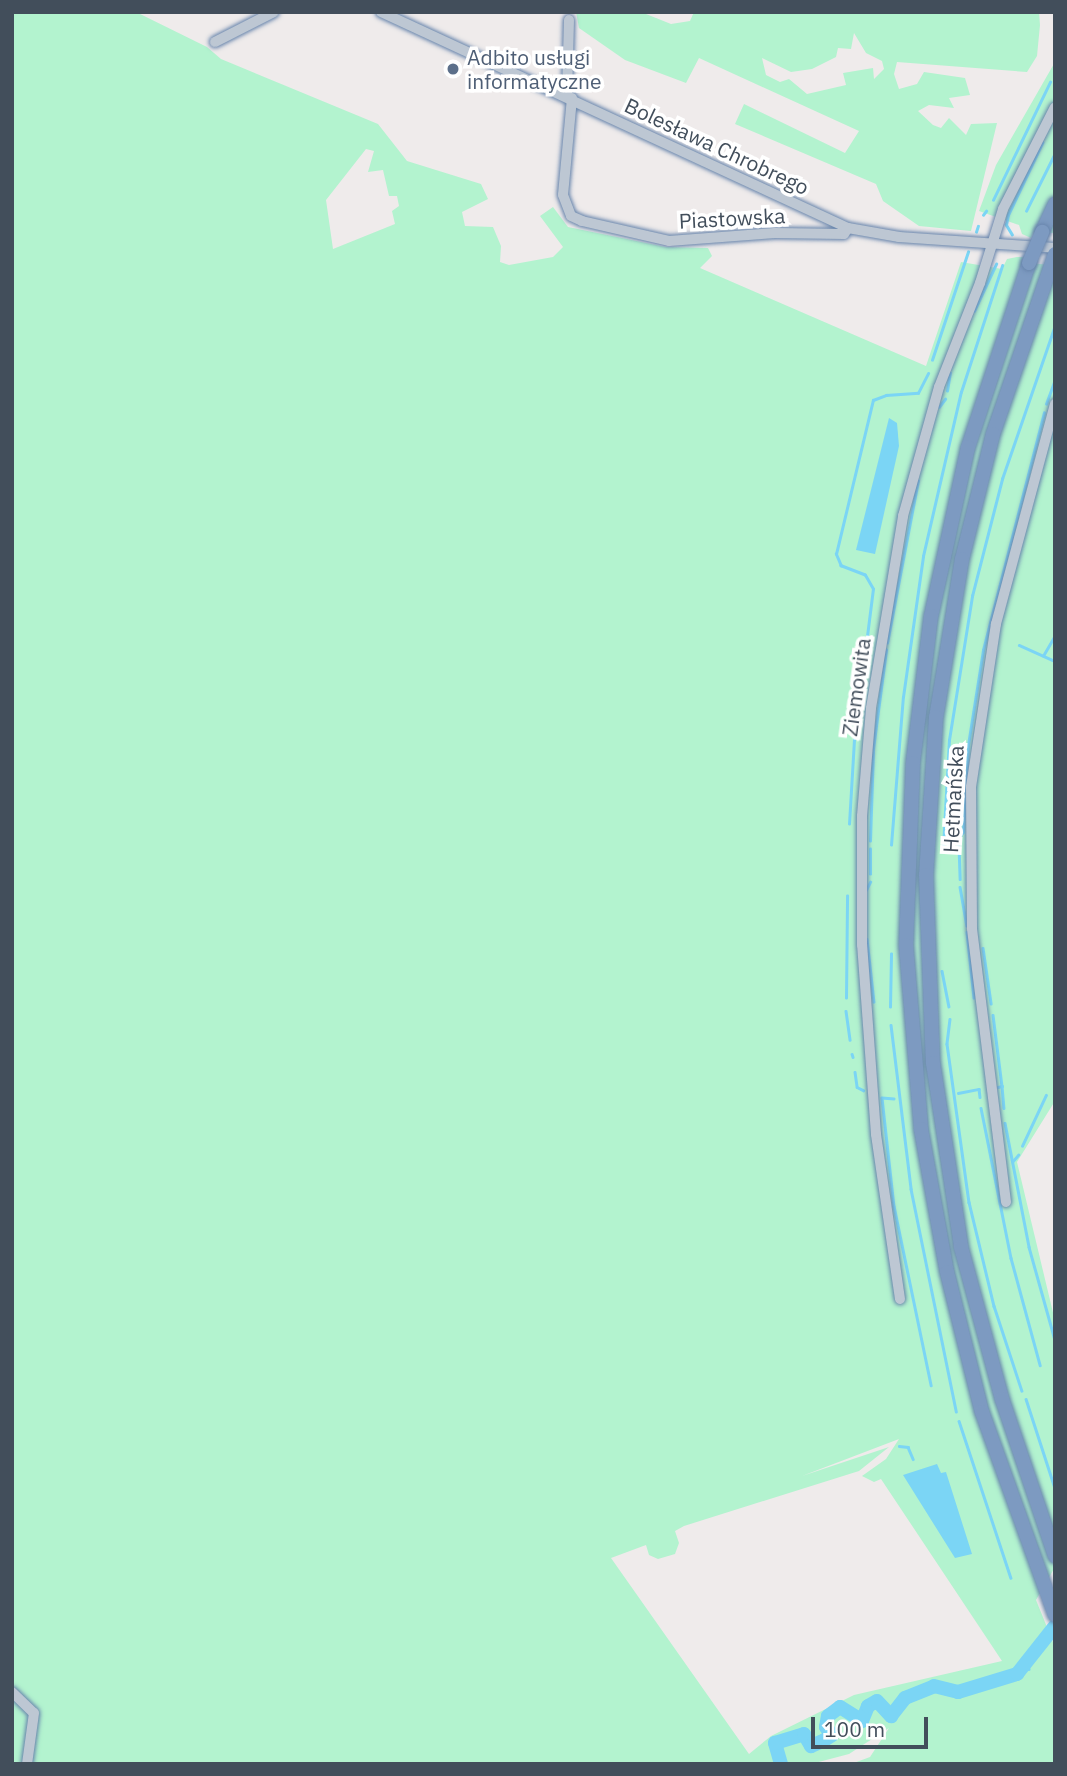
<!DOCTYPE html>
<meta charset="utf-8">
<style>
body{margin:0}
#map{position:relative;width:1067px;height:1776px;overflow:hidden;background:#efebeb;font-family:"IBM Plex Sans",sans-serif}
div>[style]{position:absolute}
.green>*{inset:0;background:#b3f3cf}
.water>*{inset:0;background:#7bd5f5}
.stream>*{height:2.5px;margin:-1.25px;padding:0 1.25px;transform-origin:1.25px;border-radius:1.25px;background:#7bd5f5}
.river>*{height:14px;margin:-7px;padding:0 7px;transform-origin:7px;border-radius:7px;background:#7bd5f5}
.roads{filter:drop-shadow(0 0 2px #6885ac) drop-shadow(0 0 2px #6885ac)}
.minor>*{height:10px;margin:-5px;padding:0 5px;transform-origin:5px;border-radius:5px;background:#bdc7d3}
.highway>*{height:14px;margin:-7px;padding:0 7px;transform-origin:7px;border-radius:7px;background:#7d9ac1}
.bridges{filter:drop-shadow(0 0 2px #6885ac) drop-shadow(0 0 2px #6885ac)}
.highway-bridge>*{height:14px;margin:-7px;padding:0 7px;transform-origin:7px;border-radius:7px;background:#7d9ac1}
.dots>*{width:19px;height:19px;translate:-50% -50%;box-sizing:border-box;border:4px solid #fff;border-radius:50%}
span{translate:-50% -50%;white-space:nowrap;text-align:center;line-height:1.15;-webkit-text-stroke:7px #fff;paint-order:stroke}
.service-label{font-size:21px;color:#4e5e75}
.left{translate:0 -50%;text-align:left}
.street-label{font-size:21px;color:#424e5b}
.frame{position:absolute;inset:0;border:14px solid #424e5b;pointer-events:none}
.scale{position:absolute;left:811px;top:1717px;width:117px;height:32px;box-sizing:border-box;border:4px solid #424e5b;border-top:0;padding-left:9px;font-size:21px;line-height:24px;white-space:nowrap;color:#424e5b;-webkit-text-stroke:5px #fff;paint-order:stroke}
</style>
<div id="map">
<div class="green">
<i style="clip-path:polygon(evenodd,12px 12px,136px 12px,207px 47px,221px 59px,378px 124px,407px 161px,481px 184px,488px 199px,462px 212px,465px 226px,493px 227px,501px 246px,500px 262px,509px 265px,553px 257px,563px 247px,540px 216px,553px 207px,568px 227px,666px 247px,708px 248px,712px 256px,700px 268px,926px 366px,961px 262px,1002px 269px,1007px 259px,1017px 257px,1023px 257px,1022px 263px,1055px 265px,1055px 1101px,1017px 1162px,1055px 1321px,1055px 1567px,1036px 1600px,1055px 1647px,1055px 1764px,851px 1764px,870px 1757px,889px 1728px,849px 1754px,811px 1764px,13px 1764px,12px 12px,366px 149px,374px 151px,368px 172px,383px 170px,389px 196px,397px 196px,399px 206px,392px 211px,395px 224px,333px 249px,326px 200px,366px 149px,12px 12px,899px 1439px,886px 1459px,862px 1476px,874px 1482px,881px 1479px,1002px 1661px,854px 1695px,771px 1736px,749px 1754px,611px 1558px,646px 1545px,649px 1555px,658px 1559px,675px 1554px,679px 1543px,675px 1531px,684px 1526px,859px 1471px,889px 1447px,802px 1476px,899px 1439px)"></i>
<i style="clip-path:polygon(evenodd,576px 12px,641px 12px,671px 24px,690px 21px,694px 12px,1039px 12px,1040px 25px,1037px 56px,1027px 72px,897px 62px,894px 74px,899px 89px,917px 84px,924px 72px,965px 78px,970px 95px,949px 98px,954px 108px,929px 105px,918px 111px,933px 125px,941px 128px,949px 118px,966px 135px,971px 124px,997px 123px,971px 231px,919px 226px,883px 201px,876px 184px,735px 124px,744px 104px,845px 153px,859px 131px,699px 58px,686px 83px,625px 60px,579px 28px,576px 12px,854px 33px,866px 53px,882px 61px,884px 69px,874px 79px,873px 68px,843px 73px,846px 85px,807px 94px,789px 79px,780px 82px,766px 75px,762px 58px,791px 72px,812px 69px,836px 57px,838px 48px,851px 49px,854px 33px)"></i>
<i style="clip-path:polygon(1055px 62px,1055px 233px,1034px 232px,1031px 238px,1022px 234px,1019px 225px,979px 211px,996px 165px)"></i>
</div>
<div class="water">
<i style="clip-path:polygon(889px 418px,897px 423px,899px 446px,875px 554px,856px 550px)"></i>
<i style="clip-path:polygon(937px 1464px,941px 1473px,946px 1472px,972px 1554px,955px 1558px,903px 1475px)"></i>
</div>
<div class="stream">
<i style="left:993px;top:200px;width:131px;rotate:-64.2deg"></i>
<i style="left:1026px;top:211px;width:65px;rotate:-63.4deg"></i>
<i style="left:983px;top:215px;width:5px;rotate:-53deg"></i>
<i style="left:976px;top:232px;width:6px;rotate:-72deg"></i>
<i style="left:1012px;top:235px;width:12px;rotate:-121deg"></i>
<i style="left:1006px;top:225px;width:10px;rotate:-79deg"></i>
<i style="left:1008px;top:215px;width:80px;rotate:-64.7deg"></i>
<i style="left:974px;top:311px;width:52px;rotate:-64.9deg"></i>
<i style="left:932px;top:360px;width:114px;rotate:-71.6deg"></i>
<i style="left:947px;top:391px;width:18px;rotate:-81deg"></i>
<i style="left:1046px;top:404px;width:27px;rotate:-70deg"></i>
<i style="left:939px;top:407px;width:10px;rotate:-53deg"></i>
<i style="left:887px;top:643px;width:165px;rotate:-79.2deg"></i>
<i style="left:1019px;top:645px;width:39px;rotate:24deg"></i>
<i style="left:1043px;top:656px;width:24px;rotate:-60deg"></i>
<i style="left:849px;top:824px;width:85px;rotate:-86.6deg"></i>
<i style="left:854px;top:739px;width:151px;rotate:-82.8deg"></i>
<i style="left:873px;top:589px;width:16px;rotate:-120deg"></i>
<i style="left:865px;top:575px;width:26px;rotate:-159deg"></i>
<i style="left:841px;top:566px;width:13px;rotate:-113deg"></i>
<i style="left:836px;top:554px;width:158px;rotate:-76.5deg"></i>
<i style="left:873px;top:400px;width:14px;rotate:-21deg"></i>
<i style="left:886px;top:395px;width:32px;rotate:-4deg"></i>
<i style="left:918px;top:393px;width:22px;rotate:-63deg"></i>
<i style="left:959px;top:837px;width:6px;rotate:-51deg"></i>
<i style="left:963px;top:832px;width:87px;rotate:-86.7deg"></i>
<i style="left:968px;top:745px;width:96px;rotate:-81deg"></i>
<i style="left:983px;top:650px;width:245px;rotate:-75.6deg"></i>
<i style="left:870px;top:841px;width:92px;rotate:-88.1deg"></i>
<i style="left:873px;top:749px;width:100px;rotate:-82.5deg"></i>
<i style="left:891px;top:845px;width:148px;rotate:-85.4deg"></i>
<i style="left:903px;top:697px;width:142px;rotate:-81.9deg"></i>
<i style="left:923px;top:556px;width:168px;rotate:-77deg"></i>
<i style="left:961px;top:392px;width:133px;rotate:-72deg"></i>
<i style="left:959px;top:846px;width:33px;rotate:88deg"></i>
<i style="left:943px;top:847px;width:107px;rotate:-86.8deg"></i>
<i style="left:949px;top:740px;width:146px;rotate:-80.9deg"></i>
<i style="left:972px;top:596px;width:121px;rotate:-75.6deg"></i>
<i style="left:1002px;top:479px;width:163px;rotate:-71deg"></i>
<i style="left:870px;top:874px;width:25px;rotate:-90deg"></i>
<i style="left:960px;top:887px;width:39px;rotate:80deg"></i>
<i style="left:866px;top:890px;width:9px;rotate:-63deg"></i>
<i style="left:967px;top:932px;width:66px;rotate:83.9deg"></i>
<i style="left:867px;top:939px;width:63px;rotate:83.7deg"></i>
<i style="left:983px;top:948px;width:56px;rotate:81.7deg"></i>
<i style="left:942px;top:971px;width:36px;rotate:79deg"></i>
<i style="left:846px;top:998px;width:102px;rotate:-89.4deg"></i>
<i style="left:890px;top:1007px;width:53px;rotate:-88.9deg"></i>
<i style="left:846px;top:1011px;width:29px;rotate:82deg"></i>
<i style="left:993px;top:1015px;width:72px;rotate:82.8deg"></i>
<i style="left:950px;top:1019px;width:25px;rotate:97deg"></i>
<i style="left:947px;top:1044px;width:160px;rotate:82.1deg"></i>
<i style="left:969px;top:1202px;width:107px;rotate:76.5deg"></i>
<i style="left:994px;top:1306px;width:89px;rotate:71.8deg"></i>
<i style="left:891px;top:1025px;width:165px;rotate:83deg"></i>
<i style="left:911px;top:1189px;width:227px;rotate:78.5deg"></i>
<i style="left:852px;top:1054px;width:3px;rotate:72deg"></i>
<i style="left:855px;top:1072px;width:15px;rotate:82deg"></i>
<i style="left:857px;top:1087px;width:7px;rotate:27deg"></i>
<i style="left:998px;top:1087px;width:4px;rotate:-14deg"></i>
<i style="left:1002px;top:1086px;width:22px;rotate:85deg"></i>
<i style="left:958px;top:1093px;width:21px;rotate:-11deg"></i>
<i style="left:979px;top:1089px;width:8px;rotate:83deg"></i>
<i style="left:894px;top:1099px;width:12px;rotate:-175deg"></i>
<i style="left:882px;top:1098px;width:109px;rotate:83.7deg"></i>
<i style="left:894px;top:1206px;width:183px;rotate:78.3deg"></i>
<i style="left:981px;top:1108px;width:153px;rotate:78.7deg"></i>
<i style="left:1011px;top:1258px;width:111px;rotate:74.8deg"></i>
<i style="left:1005px;top:1123px;width:126px;rotate:79deg"></i>
<i style="left:1029px;top:1247px;width:97px;rotate:74.4deg"></i>
<i style="left:1022px;top:1146px;width:56px;rotate:-64.8deg"></i>
<i style="left:1013px;top:1161px;width:8px;rotate:-50deg"></i>
<i style="left:1026px;top:1399px;width:94px;rotate:72deg"></i>
<i style="left:959px;top:1421px;width:165px;rotate:71.7deg"></i>
<i style="left:899px;top:1446px;width:9px;rotate:6deg"></i>
<i style="left:908px;top:1447px;width:13px;rotate:67deg"></i>
<i style="left:1036px;top:1644px;width:7px;rotate:45deg"></i>
<i style="left:1028px;top:1666px;width:3px;rotate:72deg"></i>
<i style="left:1054px;top:1764px;width:1px;rotate:-45deg"></i>
</div>
<div class="river">
<i style="left:781px;top:1764px;width:22px;rotate:-106deg"></i>
<i style="left:775px;top:1743px;width:30px;rotate:-17deg"></i>
<i style="left:804px;top:1734px;width:14px;rotate:60deg"></i>
<i style="left:811px;top:1746px;width:13px;rotate:-23deg"></i>
<i style="left:823px;top:1741px;width:11px;rotate:-34deg"></i>
<i style="left:832px;top:1735px;width:10px;rotate:-127deg"></i>
<i style="left:826px;top:1727px;width:11px;rotate:-80deg"></i>
<i style="left:828px;top:1716px;width:15px;rotate:-37deg"></i>
<i style="left:840px;top:1707px;width:26px;rotate:32deg"></i>
<i style="left:862px;top:1721px;width:16px;rotate:-68deg"></i>
<i style="left:868px;top:1706px;width:10px;rotate:-29deg"></i>
<i style="left:877px;top:1701px;width:21px;rotate:47deg"></i>
<i style="left:891px;top:1716px;width:23px;rotate:-52deg"></i>
<i style="left:905px;top:1698px;width:31px;rotate:-22deg"></i>
<i style="left:934px;top:1686px;width:25px;rotate:14deg"></i>
<i style="left:958px;top:1692px;width:62px;rotate:-17deg"></i>
<i style="left:1017px;top:1674px;width:61px;rotate:-51.6deg"></i>
</div>
<div class="roads">
<div class="minor">
<i style="left:381px;top:12px;width:515px;rotate:24.82deg"></i>
<i style="left:848px;top:228px;width:52px;rotate:10deg"></i>
<i style="left:899px;top:237px;width:156px;rotate:4deg"></i>
<i style="left:215px;top:42px;width:66px;rotate:-27deg"></i>
<i style="left:567px;top:96px;width:76px;rotate:-88.5deg"></i>
<i style="left:572px;top:98px;width:97px;rotate:95.3deg"></i>
<i style="left:563px;top:195px;width:22px;rotate:69deg"></i>
<i style="left:571px;top:216px;width:12px;rotate:24deg"></i>
<i style="left:582px;top:221px;width:89px;rotate:12.9deg"></i>
<i style="left:669px;top:241px;width:106px;rotate:-4.3deg"></i>
<i style="left:775px;top:233px;width:69px;rotate:0.8deg"></i>
<i style="left:844px;top:234px;width:7px;rotate:-56deg"></i>
<i style="left:1006px;top:1202px;width:276px;rotate:-97.1deg"></i>
<i style="left:972px;top:928px;width:141px;rotate:-90.4deg"></i>
<i style="left:971px;top:787px;width:165px;rotate:-81.3deg"></i>
<i style="left:996px;top:624px;width:228px;rotate:-75deg"></i>
<i style="left:900px;top:1299px;width:167px;rotate:-98.3deg"></i>
<i style="left:876px;top:1134px;width:190px;rotate:-94.2deg"></i>
<i style="left:862px;top:945px;width:129px;rotate:-90deg"></i>
<i style="left:862px;top:816px;width:108px;rotate:-85.2deg"></i>
<i style="left:871px;top:708px;width:195px;rotate:-80.5deg"></i>
<i style="left:903px;top:516px;width:134px;rotate:-74.4deg"></i>
<i style="left:939px;top:387px;width:112px;rotate:-68.5deg"></i>
<i style="left:980px;top:283px;width:77px;rotate:-72.7deg"></i>
<i style="left:1003px;top:209px;width:114px;rotate:-63deg"></i>
<i style="left:12px;top:1692px;width:30px;rotate:44deg"></i>
<i style="left:34px;top:1713px;width:51px;rotate:97.8deg"></i>
</div>
<div class="highway">
<i style="left:1042px;top:232px;width:31px;rotate:-65deg"></i>
<i style="left:1055px;top:254px;width:190px;rotate:109deg"></i>
<i style="left:993px;top:434px;width:129px;rotate:103.9deg"></i>
<i style="left:962px;top:559px;width:160px;rotate:99.3deg"></i>
<i style="left:936px;top:717px;width:158px;rotate:93.6deg"></i>
<i style="left:926px;top:875px;width:188px;rotate:87.9deg"></i>
<i style="left:933px;top:1063px;width:186px;rotate:81.3deg"></i>
<i style="left:961px;top:1247px;width:157px;rotate:74.9deg"></i>
<i style="left:1002px;top:1399px;width:166px;rotate:71.3deg"></i>
<i style="left:1029px;top:263px;width:194px;rotate:108.3deg"></i>
<i style="left:968px;top:447px;width:173px;rotate:102.3deg"></i>
<i style="left:931px;top:616px;width:148px;rotate:97deg"></i>
<i style="left:913px;top:763px;width:182px;rotate:92.2deg"></i>
<i style="left:906px;top:945px;width:185px;rotate:85.3deg"></i>
<i style="left:921px;top:1129px;width:145px;rotate:79.7deg"></i>
<i style="left:947px;top:1272px;width:144px;rotate:76deg"></i>
<i style="left:982px;top:1412px;width:216px;rotate:70.2deg"></i>
</div>
</div>
<div class="bridges">
<div class="highway-bridge">
<i style="left:1029px;top:263px;width:34px;rotate:-67deg"></i>
</div>
</div>
<div class="dots">
<i style="left:453px;top:69px;background:#5c6f8a"></i>
</div>
<div class="service-label">
<span class="left" style="left:467px;top:69px">Adbito usługi<br>informatyczne</span>
</div>
<div class="street-label">
<span style="left:717px;top:146px;rotate:25deg">Bolesława Chrobrego</span>
<span style="left:732px;top:218px;rotate:-3deg">Piastowska</span>
<span style="left:856px;top:687px;rotate:-82deg">Ziemowita</span>
<span style="left:953px;top:799px;rotate:-87deg">Hetmańska</span>
</div>
<div class="frame"></div>
<div class="scale">100 m</div>
</div>
